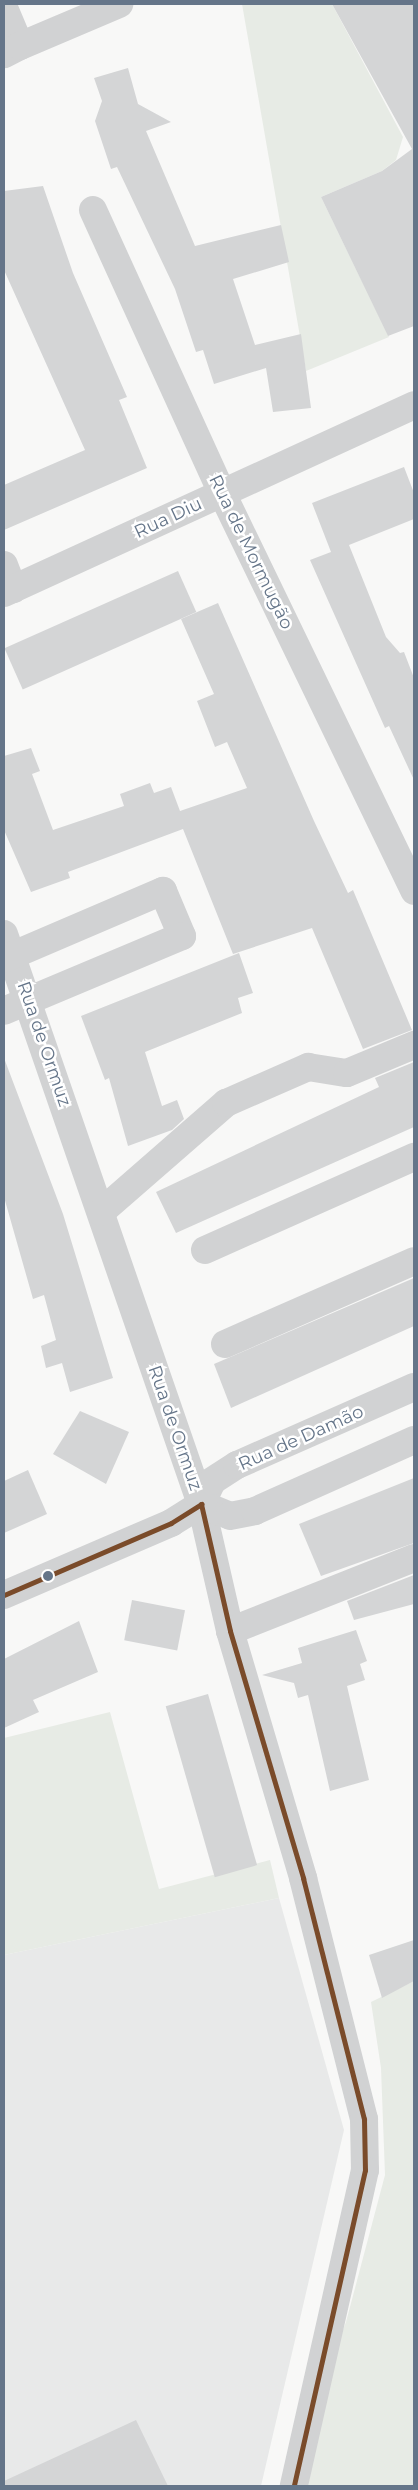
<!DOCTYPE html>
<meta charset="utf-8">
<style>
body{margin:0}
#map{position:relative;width:418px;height:2490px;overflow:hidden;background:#f8f8f7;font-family:Montserrat,sans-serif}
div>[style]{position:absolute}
.built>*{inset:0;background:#e8e9e9}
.green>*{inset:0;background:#e7ebe5}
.building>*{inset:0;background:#d4d5d6;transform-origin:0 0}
.minor>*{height:28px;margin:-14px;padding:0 14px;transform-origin:14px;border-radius:14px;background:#d1d2d3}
.bus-1>*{height:5px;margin:-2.5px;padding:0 2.5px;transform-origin:2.5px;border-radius:2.5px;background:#7a4b2a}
.dots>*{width:14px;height:14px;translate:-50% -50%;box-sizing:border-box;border:2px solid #fff;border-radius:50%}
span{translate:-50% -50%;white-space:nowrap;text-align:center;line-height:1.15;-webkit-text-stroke:5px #fff;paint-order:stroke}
.street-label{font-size:18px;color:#657589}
.frame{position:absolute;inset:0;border:5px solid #657589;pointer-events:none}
</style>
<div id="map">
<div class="built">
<i style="clip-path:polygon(279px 1898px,344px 2130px,261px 2486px,4px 2486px,4px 1955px)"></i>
</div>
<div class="green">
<i style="clip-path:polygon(242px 4px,332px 4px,403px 137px,396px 160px,382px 171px,321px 197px,389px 337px,306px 371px)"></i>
<i style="clip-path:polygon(110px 1712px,159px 1889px,270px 1860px,279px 1898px,4px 1955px,4px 1738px)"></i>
<i style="clip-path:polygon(414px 1981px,414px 2486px,308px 2486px,332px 2357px,346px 2322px,385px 2175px,381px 2068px,371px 2002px)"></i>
</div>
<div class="building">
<i style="clip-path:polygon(332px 4px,414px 4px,414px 326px,388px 336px,321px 197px,382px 171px,412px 149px)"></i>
<i style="clip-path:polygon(128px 68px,138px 104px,171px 122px,146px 131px,195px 246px,281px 225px,289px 262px,233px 279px,255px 345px,301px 334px,311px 408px,273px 412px,266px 368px,214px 384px,203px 350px,196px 352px,175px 289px,117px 167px,111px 169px,95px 121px,102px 101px,94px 78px)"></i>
<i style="clip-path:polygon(43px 186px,73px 273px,127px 397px,119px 400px,147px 468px,4px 530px,4px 485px,85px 450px,4px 270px,4px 191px)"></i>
<i style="clip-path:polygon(404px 467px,414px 493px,414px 519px,349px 545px,386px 637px,400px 653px,404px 652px,414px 678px,414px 780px,389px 726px,385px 728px,310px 560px,331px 552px,312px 503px)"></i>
<i style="left:178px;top:571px;width:45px;height:190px;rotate:66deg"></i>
<i style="clip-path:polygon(218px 603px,314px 821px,348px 893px,353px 890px,412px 1030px,363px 1049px,312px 928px,233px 954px,183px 829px,68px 872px,70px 878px,31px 892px,4px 830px,4px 756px,31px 748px,40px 771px,32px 774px,53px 830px,124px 806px,120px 794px,150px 783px,154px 793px,171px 787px,180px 811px,247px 788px,227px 742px,215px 747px,197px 701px,214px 694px,181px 619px)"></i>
<i style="clip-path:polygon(239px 953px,253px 993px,238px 998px,242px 1013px,145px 1052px,162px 1106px,177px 1100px,184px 1119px,172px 1130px,128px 1146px,109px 1078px,105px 1080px,81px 1016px)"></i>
<i style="clip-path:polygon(4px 1058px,63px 1214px,113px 1378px,70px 1392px,62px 1363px,46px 1368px,41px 1346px,56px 1340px,44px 1295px,33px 1299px,4px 1197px)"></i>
<i style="clip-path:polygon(414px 1062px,414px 1127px,176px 1233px,156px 1192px,379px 1087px,375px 1078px)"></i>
<i style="clip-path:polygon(414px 1278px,414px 1326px,231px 1408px,214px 1364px)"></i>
<i style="clip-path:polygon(80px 1411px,129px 1432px,106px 1484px,53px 1454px)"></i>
<i style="clip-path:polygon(28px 1470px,47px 1514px,4px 1533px,4px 1481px)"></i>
<i style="clip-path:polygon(414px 1478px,414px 1543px,321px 1576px,299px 1524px)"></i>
<i style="clip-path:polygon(414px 1575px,414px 1604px,354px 1620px,347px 1601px)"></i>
<i style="left:132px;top:1600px;width:54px;height:41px;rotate:11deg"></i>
<i style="clip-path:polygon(79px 1621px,98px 1672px,33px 1700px,39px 1712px,4px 1728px,4px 1659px)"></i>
<i style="clip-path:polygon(356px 1630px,367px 1661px,360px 1664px,365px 1680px,347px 1686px,369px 1780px,330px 1791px,308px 1695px,298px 1698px,294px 1683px,262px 1675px,302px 1663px,298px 1648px)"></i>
<i style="left:208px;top:1694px;width:178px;height:44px;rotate:74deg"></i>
<i style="clip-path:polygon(414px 1940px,414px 1981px,382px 1998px,369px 1955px)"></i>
<i style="clip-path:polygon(136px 2420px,168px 2486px,4px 2486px,4px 2481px)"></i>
</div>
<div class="minor">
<i style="left:4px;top:8px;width:41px;rotate:67.2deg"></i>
<i style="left:20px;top:46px;width:18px;rotate:153deg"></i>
<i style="left:20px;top:46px;width:108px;rotate:-23deg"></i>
<i style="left:93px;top:210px;width:311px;rotate:65.5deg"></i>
<i style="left:222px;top:493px;width:442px;rotate:64.2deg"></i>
<i style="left:4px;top:565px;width:26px;rotate:69deg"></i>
<i style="left:4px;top:593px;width:451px;rotate:-24.6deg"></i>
<i style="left:4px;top:934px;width:603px;rotate:70.93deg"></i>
<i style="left:201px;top:1504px;width:130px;rotate:77.1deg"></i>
<i style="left:230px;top:1631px;width:258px;rotate:73.5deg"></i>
<i style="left:303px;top:1878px;width:249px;rotate:75.8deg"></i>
<i style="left:364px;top:2119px;width:51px;rotate:88.9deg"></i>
<i style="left:365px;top:2170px;width:324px;rotate:102.7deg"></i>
<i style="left:4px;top:959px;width:173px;rotate:-23.2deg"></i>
<i style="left:163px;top:891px;width:49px;rotate:67.1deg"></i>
<i style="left:182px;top:936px;width:193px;rotate:157.2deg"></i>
<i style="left:101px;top:1212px;width:166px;rotate:-41.1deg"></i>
<i style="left:226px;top:1103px;width:90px;rotate:-23.7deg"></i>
<i style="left:308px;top:1067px;width:39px;rotate:9deg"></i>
<i style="left:347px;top:1073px;width:73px;rotate:-22.7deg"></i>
<i style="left:205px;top:1250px;width:229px;rotate:-24deg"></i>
<i style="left:225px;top:1344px;width:206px;rotate:-23.7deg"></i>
<i style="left:201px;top:1504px;width:31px;rotate:22deg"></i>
<i style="left:230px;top:1516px;width:25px;rotate:-11deg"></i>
<i style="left:255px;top:1511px;width:174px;rotate:-24.1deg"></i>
<i style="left:4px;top:1595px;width:182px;rotate:-23.3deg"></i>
<i style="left:171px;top:1523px;width:36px;rotate:-32deg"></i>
<i style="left:201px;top:1504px;width:25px;rotate:-64deg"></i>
<i style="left:212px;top:1481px;width:30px;rotate:-33deg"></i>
<i style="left:237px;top:1465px;width:193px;rotate:-23.8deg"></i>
<i style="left:230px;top:1631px;width:198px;rotate:-21.6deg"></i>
</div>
<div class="bus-1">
<i style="left:4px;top:1595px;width:182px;rotate:-23.3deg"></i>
<i style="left:171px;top:1523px;width:36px;rotate:-32deg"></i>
<i style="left:201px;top:1504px;width:130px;rotate:77.1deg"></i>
<i style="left:230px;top:1631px;width:258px;rotate:73.5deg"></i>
<i style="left:303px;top:1878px;width:249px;rotate:75.8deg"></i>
<i style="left:364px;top:2119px;width:51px;rotate:88.9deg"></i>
<i style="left:365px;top:2170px;width:324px;rotate:102.7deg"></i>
</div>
<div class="dots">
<i style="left:48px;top:1576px;background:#657589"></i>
</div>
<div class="street-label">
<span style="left:168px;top:518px;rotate:-25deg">Rua Diu</span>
<span style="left:251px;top:552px;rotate:64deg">Rua de Mormugão</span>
<span style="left:44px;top:1044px;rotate:71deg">Rua de Ormuz</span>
<span style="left:175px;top:1428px;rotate:71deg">Rua de Ormuz</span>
<span style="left:301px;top:1438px;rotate:-24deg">Rua de Damão</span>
</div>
<div class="frame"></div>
</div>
